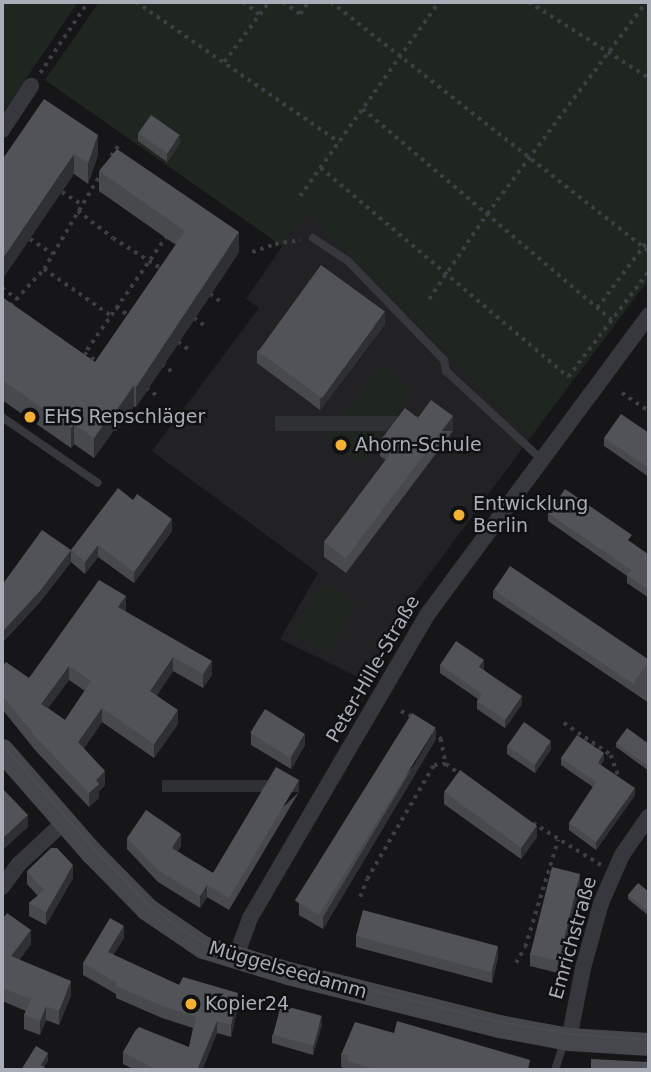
<!DOCTYPE html>
<meta charset="utf-8">
<style>
body{margin:0}
#map{position:relative;width:651px;height:1072px;overflow:hidden;background:#161618;font-family:"DejaVu Sans",sans-serif}
div>[style]{position:absolute}
.built>*{inset:0;background:#222225}
.green>*{inset:0;background:#1e261f;transform-origin:0 0}
.path>*{height:3.5px;margin-top:-1.75px;transform-origin:0;background:repeating-linear-gradient(90deg,#3d3f44 0 3.5px,transparent 0 8.5px)}
.service>*{height:8px;margin:-4px;padding:0 4px;transform-origin:4px;border-radius:4px;background:#37383d}
.minor>*{height:16px;margin:-8px;padding:0 8px;transform-origin:8px;border-radius:8px;background:#37383d}
.secondary>*{height:23px;margin:-11.5px;padding:0 11.5px;transform-origin:11.5px;border-radius:11.5px;background:#45474d}
.tram>*{height:2px;margin:-1px;padding:0 1px;transform-origin:1px;border-radius:1px;background:#4a4c52}
.wall>*{inset:0;background:#47494d}
.shaded-wall>*{inset:0;background:#2f3033;transform-origin:0 0}
.building>*{inset:0;background:#525359;transform-origin:0 0}
.dots>*{width:19px;height:19px;translate:-50% -50%;box-sizing:border-box;border:4px solid #111113;border-radius:50%}
span{translate:-50% -50%;white-space:nowrap;text-align:center;line-height:1.15;-webkit-text-stroke:5px #111113;paint-order:stroke}
.poi-label{font-size:19px;color:#a8adb8}
.left{translate:0 -50%;text-align:left}
.street-label{font-size:19px;color:#a8adb8}
.frame{position:absolute;inset:0;border:4px solid #a8adb8;pointer-events:none}
</style>
<div id="map">
<div class="built">
<i style="clip-path:polygon(307px 210px,530px 438px,400px 614px,364px 680px,280px 639px,318px 573px,152px 451px,259px 308px,246px 299px)"></i>
</div>
<div class="green">
<i style="clip-path:polygon(2px 2px,78px 2px,2px 114px)"></i>
<i style="clip-path:polygon(99px 2px,649px 2px,649px 279px,530px 438px,307px 211px,282px 246px,45px 80px)"></i>
<i style="left:380px;top:366px;width:41px;height:90px;rotate:36deg"></i>
<i style="left:322px;top:583px;width:39px;height:58px;rotate:29deg"></i>
</div>
<div class="path">
<i style="left:136px;top:2px;width:247px;rotate:34.6deg"></i>
<i style="left:243px;top:2px;width:20px;rotate:37deg"></i>
<i style="left:283px;top:2px;width:21px;rotate:35deg"></i>
<i style="left:300px;top:14px;width:14px;rotate:-56deg"></i>
<i style="left:331px;top:2px;width:404px;rotate:38.1deg"></i>
<i style="left:529px;top:2px;width:142px;rotate:32.3deg"></i>
<i style="left:224px;top:62px;width:75px;rotate:-53.1deg"></i>
<i style="left:40px;top:73px;width:86px;rotate:-55.9deg"></i>
<i style="left:363px;top:109px;width:326px;rotate:40.3deg"></i>
<i style="left:111px;top:156px;width:12px;rotate:-55deg"></i>
<i style="left:321px;top:168px;width:324px;rotate:40.2deg"></i>
<i style="left:568px;top:377px;width:133px;rotate:-52.6deg"></i>
<i style="left:62px;top:192px;width:22px;rotate:32deg"></i>
<i style="left:300px;top:196px;width:239px;rotate:-54.4deg"></i>
<i style="left:78px;top:211px;width:44px;rotate:37.6deg"></i>
<i style="left:113px;top:238px;width:58px;rotate:32.3deg"></i>
<i style="left:30px;top:239px;width:27px;rotate:33deg"></i>
<i style="left:252px;top:252px;width:24px;rotate:-19deg"></i>
<i style="left:275px;top:244px;width:26px;rotate:-9deg"></i>
<i style="left:44px;top:269px;width:80px;rotate:34.9deg"></i>
<i style="left:2px;top:288px;width:19px;rotate:36deg"></i>
<i style="left:210px;top:294px;width:17px;rotate:36deg"></i>
<i style="left:429px;top:299px;width:103px;rotate:-55.7deg"></i>
<i style="left:487px;top:214px;width:265px;rotate:-53.1deg"></i>
<i style="left:10px;top:306px;width:50px;rotate:-47.4deg"></i>
<i style="left:44px;top:269px;width:109px;rotate:-59.2deg"></i>
<i style="left:116px;top:307px;width:17px;rotate:33deg"></i>
<i style="left:597px;top:308px;width:86px;rotate:-53deg"></i>
<i style="left:194px;top:318px;width:17px;rotate:36deg"></i>
<i style="left:178px;top:342px;width:16px;rotate:35deg"></i>
<i style="left:84px;top:353px;width:17px;rotate:33deg"></i>
<i style="left:82px;top:357px;width:150px;rotate:-55deg"></i>
<i style="left:162px;top:364px;width:16px;rotate:38deg"></i>
<i style="left:146px;top:388px;width:16px;rotate:35deg"></i>
<i style="left:622px;top:393px;width:32px;rotate:34deg"></i>
<i style="left:401px;top:711px;width:13px;rotate:27deg"></i>
<i style="left:564px;top:723px;width:57px;rotate:34.2deg"></i>
<i style="left:611px;top:755px;width:21px;rotate:71deg"></i>
<i style="left:433px;top:732px;width:11px;rotate:41deg"></i>
<i style="left:441px;top:739px;width:25px;rotate:79deg"></i>
<i style="left:533px;top:823px;width:80px;rotate:31.7deg"></i>
<i style="left:360px;top:897px;width:19px;rotate:-69deg"></i>
<i style="left:367px;top:879px;width:132px;rotate:-59.6deg"></i>
<i style="left:434px;top:765px;width:12px;rotate:-5deg"></i>
<i style="left:446px;top:764px;width:17px;rotate:36deg"></i>
<i style="left:516px;top:963px;width:18px;rotate:-61deg"></i>
<i style="left:525px;top:947px;width:112px;rotate:-72.9deg"></i>
</div>
<div class="service">
<i style="left:313px;top:238px;width:42px;rotate:33.3deg"></i>
<i style="left:348px;top:261px;width:138px;rotate:45.9deg"></i>
<i style="left:444px;top:360px;width:11px;rotate:80deg"></i>
<i style="left:446px;top:371px;width:131px;rotate:42.8deg"></i>
<i style="left:2px;top:417px;width:116px;rotate:34.5deg"></i>
<i style="left:555px;top:1070px;width:32px;rotate:-72deg"></i>
</div>
<div class="minor">
<i style="left:2px;top:130px;width:53px;rotate:-56.6deg"></i>
<i style="left:2px;top:887px;width:29px;rotate:-54deg"></i>
<i style="left:19px;top:864px;width:62px;rotate:-43deg"></i>
<i style="left:235px;top:959px;width:44px;rotate:-69.9deg"></i>
<i style="left:250px;top:918px;width:351px;rotate:-59.7deg"></i>
<i style="left:427px;top:615px;width:373px;rotate:-53.5deg"></i>
<i style="left:569px;top:1039px;width:72px;rotate:-78.8deg"></i>
<i style="left:583px;top:968px;width:67px;rotate:-74.5deg"></i>
<i style="left:601px;top:903px;width:52px;rotate:-66.4deg"></i>
<i style="left:622px;top:855px;width:47px;rotate:-55.3deg"></i>
</div>
<div class="secondary">
<i style="left:2px;top:750px;width:137px;rotate:48.9deg"></i>
<i style="left:92px;top:853px;width:78px;rotate:45.5deg"></i>
<i style="left:147px;top:909px;width:68px;rotate:34.2deg"></i>
<i style="left:203px;top:947px;width:89px;rotate:17deg"></i>
<i style="left:288px;top:973px;width:218px;rotate:14.1deg"></i>
<i style="left:499px;top:1026px;width:71px;rotate:10.5deg"></i>
<i style="left:569px;top:1039px;width:80px;rotate:3.6deg"></i>
</div>
<div class="tram">
<i style="left:2px;top:744px;width:141px;rotate:48.7deg"></i>
<i style="left:95px;top:850px;width:78px;rotate:45.5deg"></i>
<i style="left:150px;top:906px;width:39px;rotate:37deg"></i>
<i style="left:181px;top:929px;width:34px;rotate:30deg"></i>
<i style="left:211px;top:946px;width:55px;rotate:18.1deg"></i>
<i style="left:263px;top:963px;width:244px;rotate:14deg"></i>
<i style="left:500px;top:1022px;width:71px;rotate:9.7deg"></i>
<i style="left:570px;top:1034px;width:79px;rotate:4.3deg"></i>
</div>
<div class="wall">
<i style="clip-path:polygon(44px 99px,98px 155px,88px 184px,74px 174px)"></i>
<i style="clip-path:polygon(138px 133px,180px 143px,167px 162px,138px 141px)"></i>
<i style="clip-path:polygon(99px 171px,239px 252px,136px 407px,134px 406px,116px 431px,114px 430px,94px 458px,74px 444px,71px 448px,2px 400px,2px 297px,95px 362px,176px 245px,99px 191px)"></i>
<i style="clip-path:polygon(385px 324px,320px 410px,257px 363px,257px 351px)"></i>
<i style="clip-path:polygon(418px 418px,453px 431px,346px 573px,324px 557px,324px 542px,386px 460px,380px 456px,380px 441px)"></i>
<i style="clip-path:polygon(649px 433px,649px 477px,604px 446px,604px 438px)"></i>
<i style="clip-path:polygon(548px 513px,632px 543px,649px 555px,649px 598px,627px 583px,627px 576px,548px 521px)"></i>
<i style="clip-path:polygon(172px 531px,134px 583px,98px 557px,85px 574px,71px 562px,40px 602px,2px 643px,2px 585px,71px 550px)"></i>
<i style="clip-path:polygon(493px 590px,649px 660px,649px 703px,493px 598px)"></i>
<i style="clip-path:polygon(evenodd,126px 610px,125px 611px,212px 675px,203px 688px,173px 671px,157px 695px,178px 724px,154px 758px,102px 722px,84px 748px,105px 785px,99px 791px,99px 798px,89px 807px,35px 750px,2px 709px,2px 667px,29px 678px,126px 610px,69px 680px,85px 691px,65px 720px,48px 708px,69px 680px)"></i>
<i style="clip-path:polygon(440px 665px,484px 668px,483px 669px,522px 704px,505px 728px,477px 709px,477px 701px,478px 699px,440px 673px)"></i>
<i style="clip-path:polygon(251px 733px,305px 745px,291px 769px,251px 745px)"></i>
<i style="clip-path:polygon(436px 739px,323px 929px,299px 915px,299px 903px)"></i>
<i style="clip-path:polygon(616px 743px,649px 744px,649px 771px,616px 747px)"></i>
<i style="clip-path:polygon(507px 746px,551px 749px,535px 773px,507px 754px)"></i>
<i style="clip-path:polygon(561px 758px,604px 760px,601px 765px,635px 795px,596px 850px,569px 830px,569px 823px,593px 787px,561px 765px)"></i>
<i style="clip-path:polygon(299px 792px,229px 910px,207px 897px,200px 908px,158px 882px,127px 849px,127px 838px,181px 846px,177px 852px,213px 873px)"></i>
<i style="clip-path:polygon(444px 792px,537px 837px,521px 859px,444px 804px)"></i>
<i style="clip-path:polygon(27px 871px,73px 878px,46px 925px,29px 916px,29px 903px,38px 896px,27px 884px)"></i>
<i style="clip-path:polygon(580px 886px,558px 973px,530px 966px,530px 954px)"></i>
<i style="clip-path:polygon(649px 892px,649px 916px,628px 899px,628px 895px)"></i>
<i style="clip-path:polygon(2px 920px,31px 944px,19px 960px,71px 995px,59px 1025px,46px 1020px,40px 1035px,24px 1029px,24px 1015px,26px 1011px,2px 1001px)"></i>
<i style="clip-path:polygon(356px 936px,498px 957px,492px 983px,356px 947px)"></i>
<i style="clip-path:polygon(124px 938px,113px 955px,179px 985px,238px 1005px,231px 1037px,217px 1033px,202px 1070px,135px 1070px,123px 1064px,123px 1052px,189px 1047px,193px 1028px,162px 1018px,116px 998px,116px 994px,83px 975px,83px 963px)"></i>
<i style="clip-path:polygon(322px 1024px,313px 1055px,272px 1043px,272px 1035px)"></i>
<i style="clip-path:polygon(341px 1055px,530px 1070px,347px 1070px,347px 1069px,341px 1067px)"></i>
</div>
<div class="shaded-wall">
<i style="clip-path:polygon(98px 135px,98px 155px,88px 184px,88px 163px)"></i>
<i style="clip-path:polygon(180px 135px,180px 143px,167px 162px,167px 154px)"></i>
<i style="clip-path:polygon(74px 154px,74px 174px,2px 280px,2px 260px)"></i>
<i style="clip-path:polygon(239px 232px,239px 252px,136px 407px,136px 387px)"></i>
<i style="clip-path:polygon(385px 312px,385px 324px,320px 410px,320px 399px)"></i>
<i style="clip-path:polygon(134px 385px,134px 406px,116px 431px,116px 411px)"></i>
<i style="clip-path:polygon(114px 409px,114px 430px,94px 458px,94px 438px)"></i>
<i style="left:453px;top:416px;width:15px;height:178px;rotate:90deg"></i>
<i style="clip-path:polygon(74px 424px,74px 444px,71px 448px,71px 428px)"></i>
<i style="clip-path:polygon(172px 519px,172px 531px,134px 583px,134px 572px)"></i>
<i style="clip-path:polygon(98px 545px,98px 557px,85px 574px,85px 562px)"></i>
<i style="clip-path:polygon(71px 550px,71px 562px,40px 602px,2px 643px,2px 632px)"></i>
<i style="clip-path:polygon(126px 596px,126px 610px,118px 621px,118px 607px)"></i>
<i style="clip-path:polygon(173px 657px,173px 671px,150px 705px,150px 691px)"></i>
<i style="clip-path:polygon(484px 660px,484px 668px,479px 675px,479px 667px)"></i>
<i style="clip-path:polygon(212px 661px,212px 675px,203px 688px,203px 674px)"></i>
<i style="clip-path:polygon(69px 666px,69px 680px,41px 718px,41px 704px)"></i>
<i style="clip-path:polygon(522px 696px,522px 704px,505px 728px,505px 720px)"></i>
<i style="clip-path:polygon(102px 708px,102px 722px,78px 756px,78px 742px)"></i>
<i style="clip-path:polygon(178px 710px,178px 724px,154px 758px,154px 744px)"></i>
<i style="clip-path:polygon(436px 728px,436px 739px,323px 929px,323px 917px)"></i>
<i style="clip-path:polygon(305px 734px,305px 745px,291px 769px,291px 757px)"></i>
<i style="clip-path:polygon(551px 741px,551px 749px,535px 773px,535px 765px)"></i>
<i style="clip-path:polygon(604px 753px,604px 760px,598px 770px,598px 763px)"></i>
<i style="clip-path:polygon(105px 771px,105px 785px,99px 791px,99px 798px,89px 807px,89px 793px,96px 780px)"></i>
<i style="left:299px;top:780px;width:12px;height:137px;rotate:90deg"></i>
<i style="clip-path:polygon(635px 788px,635px 795px,596px 850px,596px 842px)"></i>
<i style="clip-path:polygon(28px 815px,28px 827px,2px 851px,2px 839px)"></i>
<i style="clip-path:polygon(537px 825px,537px 837px,521px 859px,521px 848px)"></i>
<i style="clip-path:polygon(181px 834px,181px 846px,172px 860px,172px 848px)"></i>
<i style="clip-path:polygon(73px 865px,73px 878px,46px 925px,46px 912px)"></i>
<i style="clip-path:polygon(580px 874px,580px 886px,558px 973px,558px 961px)"></i>
<i style="clip-path:polygon(207px 885px,207px 897px,200px 908px,200px 896px)"></i>
<i style="clip-path:polygon(124px 926px,124px 938px,108px 964px,108px 952px)"></i>
<i style="clip-path:polygon(31px 930px,31px 944px,11px 970px,11px 956px)"></i>
<i style="clip-path:polygon(498px 946px,498px 957px,492px 983px,492px 971px)"></i>
<i style="clip-path:polygon(71px 981px,71px 995px,59px 1025px,59px 1011px)"></i>
<i style="clip-path:polygon(238px 993px,238px 1005px,231px 1037px,231px 1025px)"></i>
<i style="clip-path:polygon(46px 1006px,46px 1020px,40px 1035px,40px 1021px)"></i>
<i style="clip-path:polygon(322px 1016px,322px 1024px,313px 1055px,313px 1047px)"></i>
<i style="clip-path:polygon(217px 1021px,217px 1033px,202px 1070px,197px 1070px)"></i>
<i style="clip-path:polygon(48px 1053px,48px 1061px,42px 1070px,41px 1065px)"></i>
</div>
<div class="building">
<i style="clip-path:polygon(44px 99px,98px 135px,88px 163px,74px 154px,2px 260px,2px 160px)"></i>
<i style="left:151px;top:115px;width:35px;height:22px;rotate:35deg"></i>
<i style="clip-path:polygon(117px 149px,239px 232px,136px 387px,134px 385px,116px 411px,114px 409px,94px 438px,74px 424px,71px 428px,2px 380px,2px 297px,95px 362px,185px 231px,99px 171px)"></i>
<i style="left:321px;top:265px;width:79px;height:107px;rotate:36deg"></i>
<i style="clip-path:polygon(431px 400px,453px 416px,346px 558px,324px 542px,393px 450px,380px 441px,405px 408px,418px 418px)"></i>
<i style="clip-path:polygon(621px 414px,649px 433px,649px 468px,604px 438px)"></i>
<i style="clip-path:polygon(118px 488px,133px 500px,137px 494px,172px 519px,134px 572px,98px 545px,85px 562px,71px 550px)"></i>
<i style="clip-path:polygon(565px 489px,632px 535px,628px 540px,649px 555px,649px 590px,627px 575px,631px 570px,548px 513px)"></i>
<i style="clip-path:polygon(42px 530px,71px 550px,40px 591px,2px 632px,2px 585px)"></i>
<i style="left:510px;top:566px;width:168px;height:29px;rotate:34deg"></i>
<i style="clip-path:polygon(evenodd,99px 580px,126px 596px,118px 607px,212px 661px,203px 674px,173px 657px,150px 691px,178px 710px,154px 744px,102px 708px,78px 742px,105px 771px,96px 780px,99px 784px,89px 793px,35px 736px,2px 695px,2px 667px,6px 662px,29px 678px,99px 580px,69px 666px,91px 681px,65px 720px,41px 704px,69px 666px)"></i>
<i style="clip-path:polygon(456px 641px,484px 660px,479px 667px,522px 696px,505px 720px,477px 701px,482px 694px,440px 665px)"></i>
<i style="left:265px;top:709px;width:47px;height:28px;rotate:32deg"></i>
<i style="left:412px;top:713px;width:28px;height:221px;rotate:32deg"></i>
<i style="left:524px;top:722px;width:33px;height:29px;rotate:35deg"></i>
<i style="clip-path:polygon(627px 728px,649px 744px,649px 767px,616px 743px)"></i>
<i style="clip-path:polygon(577px 735px,604px 753px,598px 763px,635px 788px,596px 842px,569px 823px,596px 782px,561px 758px)"></i>
<i style="clip-path:polygon(276px 767px,299px 780px,229px 898px,207px 885px,200px 896px,158px 870px,127px 838px,146px 810px,181px 834px,172px 848px,213px 873px)"></i>
<i style="left:460px;top:770px;width:95px;height:27px;rotate:36deg"></i>
<i style="clip-path:polygon(2px 788px,28px 815px,2px 839px)"></i>
<i style="clip-path:polygon(51px 848px,57px 848px,73px 865px,46px 912px,29px 903px,44px 890px,27px 871px)"></i>
<i style="left:552px;top:867px;width:29px;height:90px;rotate:14deg"></i>
<i style="clip-path:polygon(638px 883px,649px 892px,649px 912px,628px 895px)"></i>
<i style="left:363px;top:910px;width:140px;height:27px;rotate:15deg"></i>
<i style="clip-path:polygon(7px 913px,31px 930px,11px 956px,71px 981px,59px 1011px,46px 1006px,40px 1021px,24px 1015px,31px 999px,2px 988px,2px 920px)"></i>
<i style="clip-path:polygon(110px 918px,124px 926px,108px 952px,179px 985px,183px 977px,238px 993px,231px 1025px,217px 1021px,197px 1070px,152px 1070px,153px 1068px,123px 1052px,135px 1031px,139px 1027px,189px 1047px,196px 1017px,162px 1006px,116px 986px,117px 983px,83px 963px)"></i>
<i style="left:281px;top:1005px;width:42px;height:31px;rotate:15deg"></i>
<i style="clip-path:polygon(397px 1021px,530px 1060px,528px 1070px,379px 1070px,347px 1061px,348px 1056px,341px 1055px,355px 1022px,394px 1033px)"></i>
<i style="clip-path:polygon(36px 1046px,48px 1053px,41px 1065px,47px 1069px,47px 1070px,21px 1070px)"></i>
<i style="clip-path:polygon(591px 1059px,649px 1062px,649px 1070px,591px 1070px)"></i>
</div>
<div class="dots">
<i style="left:30px;top:417px;background:#f2b134"></i>
<i style="left:341px;top:445px;background:#f2b134"></i>
<i style="left:459px;top:515px;background:#f2b134"></i>
<i style="left:191px;top:1004px;background:#f2b134"></i>
</div>
<div class="poi-label">
<span class="left" style="left:44px;top:417px">EHS Repschläger</span>
<span class="left" style="left:355px;top:445px">Ahorn-Schule</span>
<span class="left" style="left:473px;top:515px">Entwicklung<br>Berlin</span>
<span class="left" style="left:205px;top:1004px">Kopier24</span>
</div>
<div class="street-label">
<span style="left:373px;top:669px;rotate:-60deg">Peter-Hille-Straße</span>
<span style="left:573px;top:938px;rotate:-74deg">Emrichstraße</span>
<span style="left:288px;top:970px;rotate:16deg">Müggelseedamm</span>
</div>
<div class="frame"></div>
</div>
